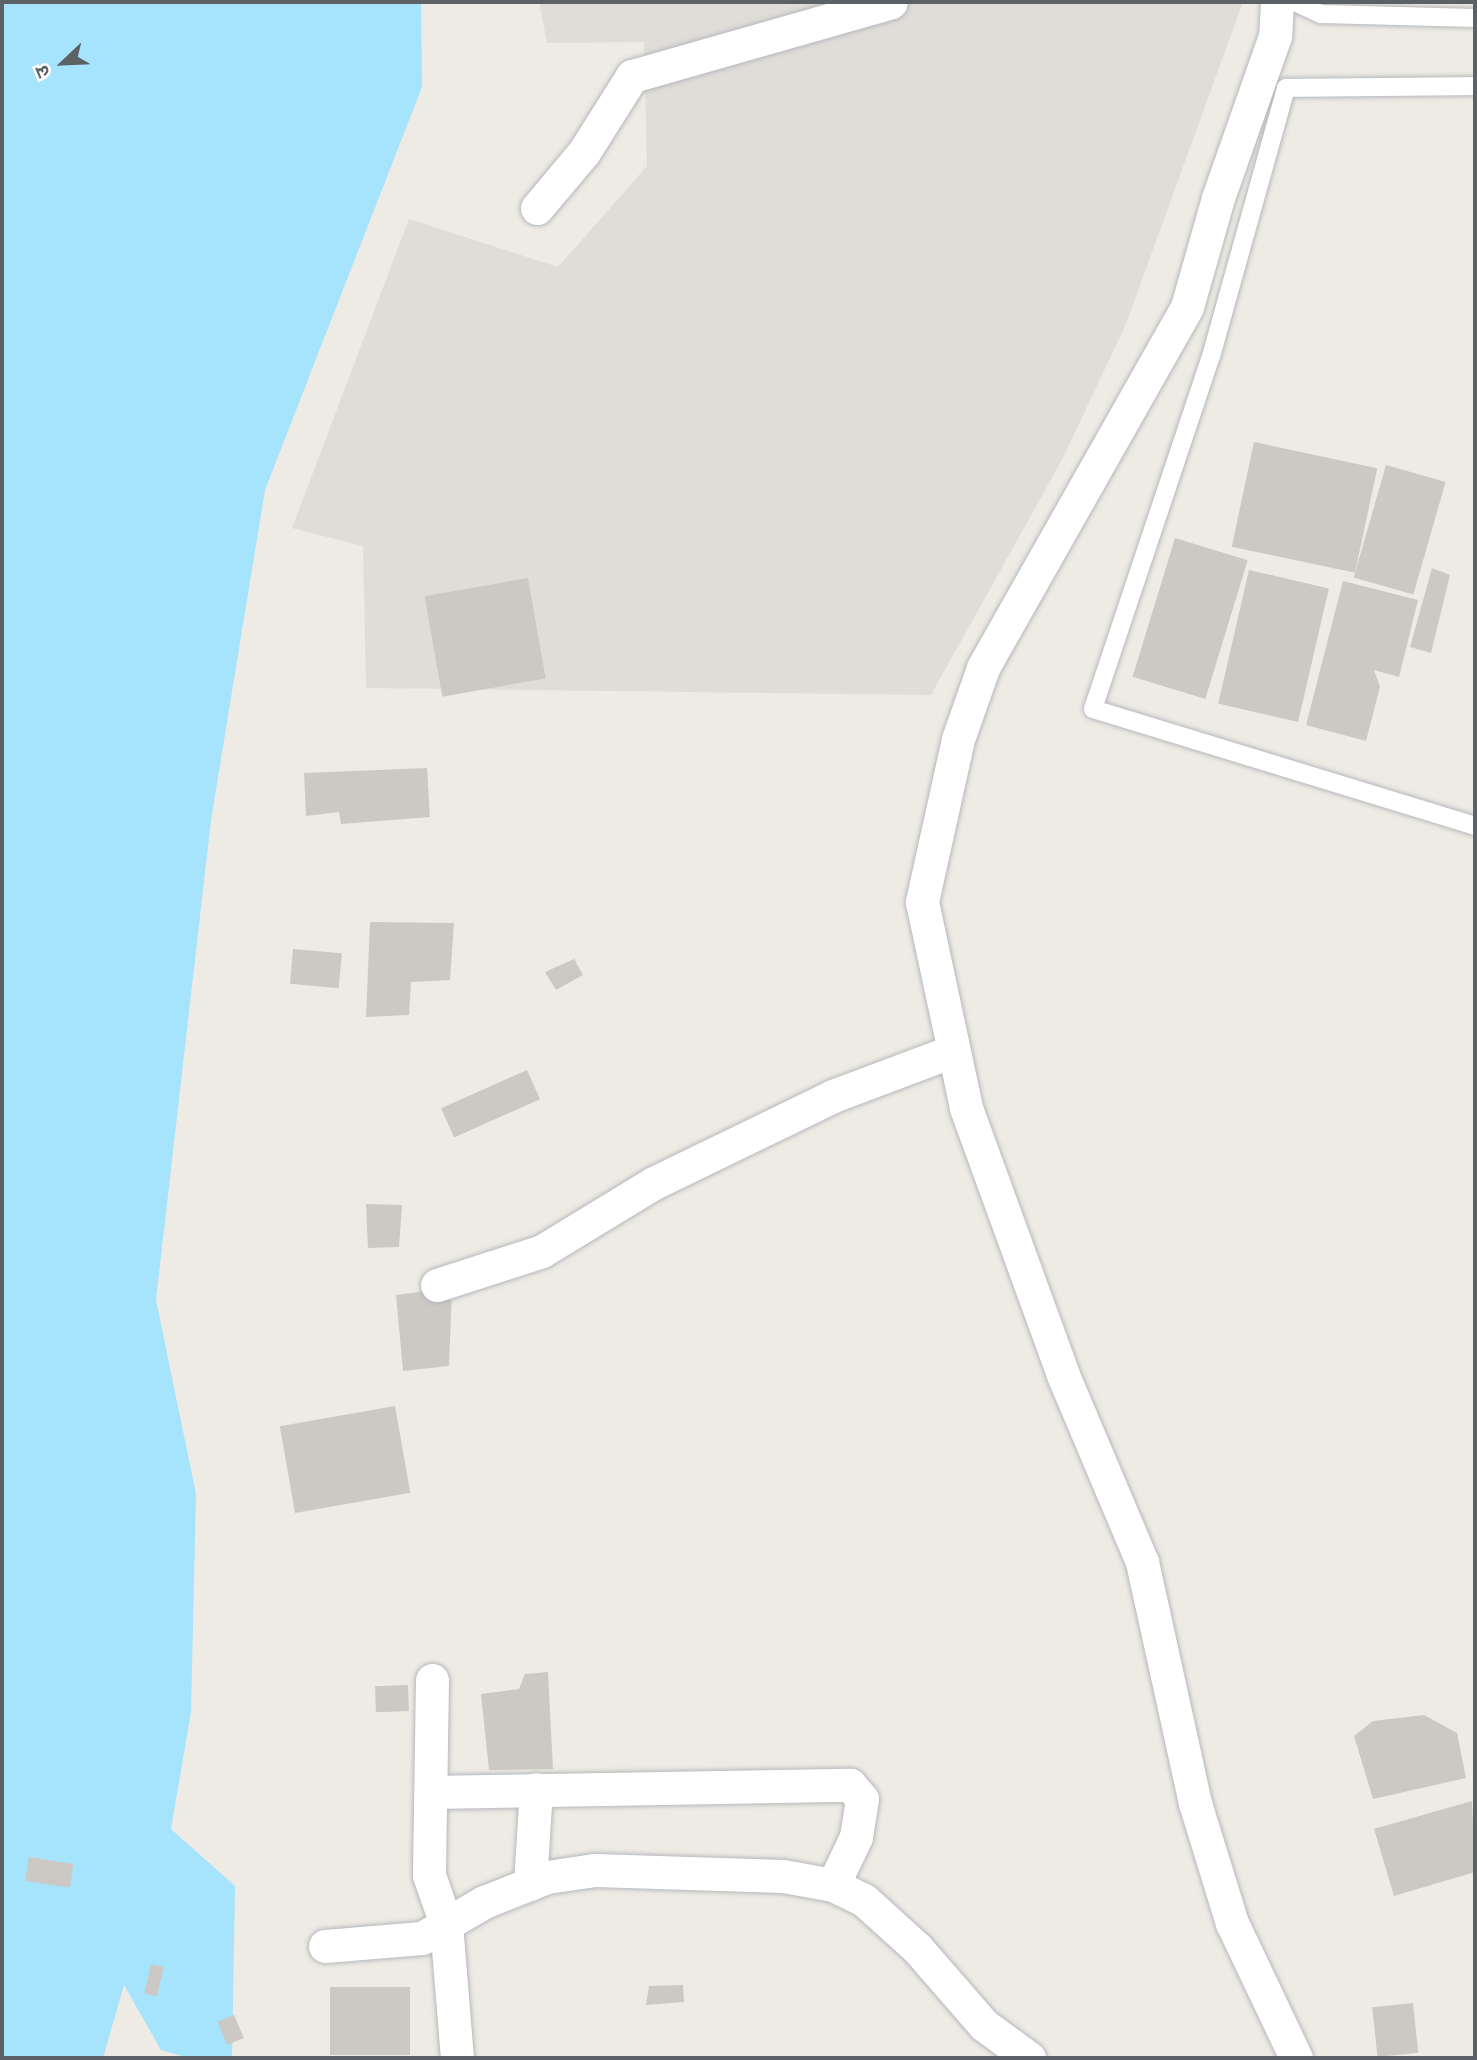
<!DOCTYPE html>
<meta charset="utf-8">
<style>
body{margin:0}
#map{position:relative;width:1477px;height:2060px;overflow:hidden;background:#eeebe4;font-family:Overpass,"Noto Sans Devanagari",sans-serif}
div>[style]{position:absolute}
.industrial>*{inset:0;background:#e0ddd9}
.water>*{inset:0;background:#a6e3fd}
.building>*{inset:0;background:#ccc8c4;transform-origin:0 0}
.roads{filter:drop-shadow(0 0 2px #b5b8bb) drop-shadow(0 0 2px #b5b8bb)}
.service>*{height:18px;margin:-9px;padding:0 9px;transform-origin:9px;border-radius:9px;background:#fff}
.minor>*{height:33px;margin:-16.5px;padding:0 16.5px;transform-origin:16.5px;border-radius:16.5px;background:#fff}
span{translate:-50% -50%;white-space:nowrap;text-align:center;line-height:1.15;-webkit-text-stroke:5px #fff;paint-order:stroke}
.frame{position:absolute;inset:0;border:4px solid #5c6165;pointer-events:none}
.north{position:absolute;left:28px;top:28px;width:70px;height:70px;-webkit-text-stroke:5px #fff;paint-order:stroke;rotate:247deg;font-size:19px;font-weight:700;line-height:28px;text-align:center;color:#5c6165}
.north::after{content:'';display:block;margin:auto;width:24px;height:32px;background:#5c6165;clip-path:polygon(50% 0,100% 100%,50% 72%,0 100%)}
</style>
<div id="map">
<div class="industrial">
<i style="clip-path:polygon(539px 2px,1243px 2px,1126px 324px,1063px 458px,931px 695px,366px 688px,363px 546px,292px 528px,409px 219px,558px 267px,647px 166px,644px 42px,547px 43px)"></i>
</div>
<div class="water">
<i style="clip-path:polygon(2px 2px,421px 2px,422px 87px,265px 490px,211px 820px,156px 1300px,196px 1494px,191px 1712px,171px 1829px,235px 1886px,232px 2058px,189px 2058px,161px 2050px,124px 1985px,103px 2058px,2px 2058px)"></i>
</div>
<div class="building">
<i style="left:1254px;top:442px;width:126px;height:107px;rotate:12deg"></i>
<i style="left:1386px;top:465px;width:62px;height:117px;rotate:16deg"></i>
<i style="left:1175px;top:538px;width:76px;height:145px;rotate:17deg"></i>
<i style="clip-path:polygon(1432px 568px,1450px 575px,1431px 653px,1410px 647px)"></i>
<i style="left:1249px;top:570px;width:82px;height:137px;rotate:13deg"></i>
<i style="left:528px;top:578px;width:102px;height:105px;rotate:80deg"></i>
<i style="clip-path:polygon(1343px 581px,1418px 600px,1399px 677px,1374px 670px,1380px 687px,1366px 741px,1306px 725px)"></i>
<i style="clip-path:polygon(427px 768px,430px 817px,341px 824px,339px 812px,306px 816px,304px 773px)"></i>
<i style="clip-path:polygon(370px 922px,454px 923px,450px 980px,411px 982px,409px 1015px,366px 1017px)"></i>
<i style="left:293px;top:949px;width:49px;height:35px;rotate:5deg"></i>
<i style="clip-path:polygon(574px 959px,583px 975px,556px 990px,545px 972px)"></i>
<i style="left:527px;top:1070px;width:32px;height:94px;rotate:66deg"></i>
<i style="clip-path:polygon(366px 1204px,402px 1205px,399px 1247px,368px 1248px)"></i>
<i style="clip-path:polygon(452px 1288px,449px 1366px,403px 1371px,396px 1295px)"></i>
<i style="left:395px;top:1406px;width:88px;height:117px;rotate:80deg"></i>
<i style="clip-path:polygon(548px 1672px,553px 1769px,489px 1770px,481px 1694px,519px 1689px,525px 1674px)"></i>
<i style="left:408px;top:1685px;width:26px;height:33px;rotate:88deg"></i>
<i style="clip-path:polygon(1424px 1715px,1457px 1733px,1466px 1778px,1373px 1799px,1354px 1736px,1373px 1721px)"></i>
<i style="clip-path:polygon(1472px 1801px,1475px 1872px,1394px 1896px,1374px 1829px)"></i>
<i style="left:29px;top:1857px;width:45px;height:24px;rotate:9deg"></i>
<i style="left:151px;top:1964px;width:13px;height:30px;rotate:13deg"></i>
<i style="clip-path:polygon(683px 1985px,684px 2002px,646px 2005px,649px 1986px)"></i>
<i style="left:410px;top:1987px;width:68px;height:80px;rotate:90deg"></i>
<i style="left:1413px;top:2003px;width:50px;height:41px;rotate:84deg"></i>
<i style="left:234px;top:2015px;width:25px;height:18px;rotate:67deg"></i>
</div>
<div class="roads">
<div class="service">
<i style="left:1295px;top:2px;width:29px;rotate:25deg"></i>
<i style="left:1321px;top:14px;width:154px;rotate:1.5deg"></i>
<i style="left:1475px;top:86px;width:189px;rotate:179.4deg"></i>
<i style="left:1286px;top:88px;width:278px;rotate:105.6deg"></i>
<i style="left:1211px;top:356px;width:372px;rotate:108.5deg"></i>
<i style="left:1093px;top:709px;width:400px;rotate:17deg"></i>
</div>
<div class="minor">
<i style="left:1277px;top:2px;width:34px;rotate:93deg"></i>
<i style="left:1275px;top:36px;width:172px;rotate:109.4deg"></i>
<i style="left:1218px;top:198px;width:113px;rotate:105.9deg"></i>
<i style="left:1187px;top:307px;width:415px;rotate:119.5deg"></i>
<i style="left:983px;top:668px;width:75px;rotate:109.4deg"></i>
<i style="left:958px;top:739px;width:167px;rotate:102.5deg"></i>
<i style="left:922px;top:902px;width:211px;rotate:77.9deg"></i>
<i style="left:966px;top:1108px;width:284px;rotate:70deg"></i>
<i style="left:1063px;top:1375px;width:203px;rotate:67.1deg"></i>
<i style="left:1142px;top:1562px;width:247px;rotate:77.6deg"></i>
<i style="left:1195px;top:1803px;width:126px;rotate:72.9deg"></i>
<i style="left:1232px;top:1923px;width:149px;rotate:64.6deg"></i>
<i style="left:537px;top:208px;width:73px;rotate:-50deg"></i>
<i style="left:584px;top:152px;width:90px;rotate:-57.7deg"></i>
<i style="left:632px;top:76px;width:269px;rotate:-15.9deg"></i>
<i style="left:437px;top:1285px;width:110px;rotate:-17.9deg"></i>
<i style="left:542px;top:1251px;width:131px;rotate:-31.3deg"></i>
<i style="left:654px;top:1183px;width:199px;rotate:-25.9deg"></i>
<i style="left:833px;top:1096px;width:128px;rotate:-20.6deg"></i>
<i style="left:432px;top:1680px;width:195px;rotate:90.9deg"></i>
<i style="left:429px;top:1875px;width:52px;rotate:70.9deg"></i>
<i style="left:446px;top:1924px;width:134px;rotate:85.3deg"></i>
<i style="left:431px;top:1792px;width:419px;rotate:-1deg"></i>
<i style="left:850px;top:1785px;width:18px;rotate:49deg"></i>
<i style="left:862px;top:1799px;width:38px;rotate:99deg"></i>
<i style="left:856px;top:1837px;width:53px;rotate:115.6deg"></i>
<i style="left:530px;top:1884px;width:95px;rotate:-86.4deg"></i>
<i style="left:325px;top:1946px;width:97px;rotate:-4.7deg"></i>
<i style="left:422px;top:1938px;width:72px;rotate:-30.1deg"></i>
<i style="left:484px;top:1902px;width:68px;rotate:-21.6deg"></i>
<i style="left:547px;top:1877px;width:49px;rotate:-8.3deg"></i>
<i style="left:595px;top:1870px;width:188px;rotate:1.8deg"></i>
<i style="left:783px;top:1876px;width:51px;rotate:10.2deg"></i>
<i style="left:833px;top:1885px;width:34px;rotate:26deg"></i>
<i style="left:864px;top:1900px;width:72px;rotate:42.2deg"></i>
<i style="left:917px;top:1948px;width:102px;rotate:49deg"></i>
<i style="left:984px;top:2025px;width:56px;rotate:36.3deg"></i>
</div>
</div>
<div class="frame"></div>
<div class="north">उ</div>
</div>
